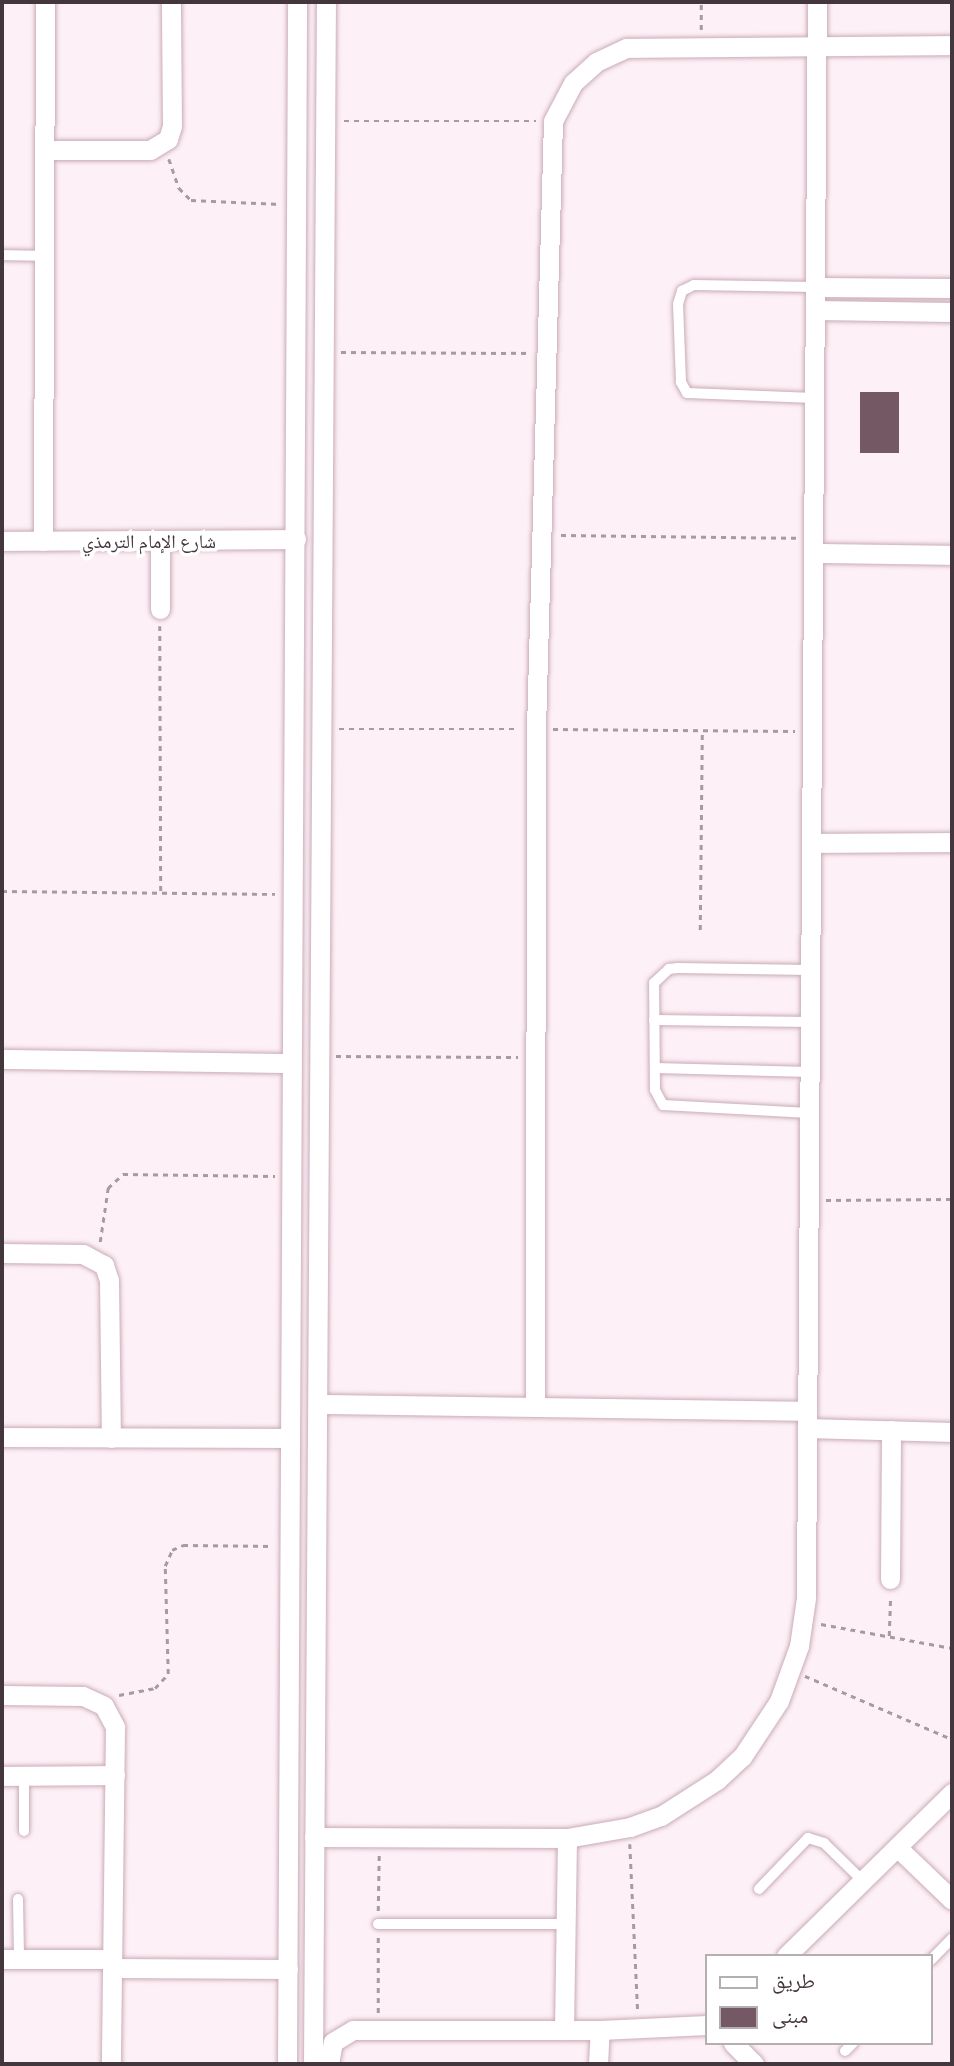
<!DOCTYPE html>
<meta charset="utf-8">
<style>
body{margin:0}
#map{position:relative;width:954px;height:2066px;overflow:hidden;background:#fdf0f6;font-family:"Titillium Web","Noto Naskh Arabic",sans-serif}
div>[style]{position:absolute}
.building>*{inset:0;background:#745965;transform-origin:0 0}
.path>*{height:2.5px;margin-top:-1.25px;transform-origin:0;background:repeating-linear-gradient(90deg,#a79aa0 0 5px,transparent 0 10px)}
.roads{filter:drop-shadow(0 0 2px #caabb8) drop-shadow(0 0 2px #caabb8)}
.service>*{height:10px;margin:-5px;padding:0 5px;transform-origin:5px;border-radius:5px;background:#fff}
.minor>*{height:19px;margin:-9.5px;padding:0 9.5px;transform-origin:9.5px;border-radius:9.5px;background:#fff}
span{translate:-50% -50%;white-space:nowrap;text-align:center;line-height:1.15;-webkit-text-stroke:7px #fff;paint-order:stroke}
.street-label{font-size:19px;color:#43363c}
.frame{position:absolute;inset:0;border:4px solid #43363c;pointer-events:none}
.legend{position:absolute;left:705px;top:1954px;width:228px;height:91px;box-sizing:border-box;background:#fff;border:2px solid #b4afb1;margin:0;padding:9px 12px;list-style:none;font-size:21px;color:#43363c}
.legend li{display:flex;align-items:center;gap:14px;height:35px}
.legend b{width:35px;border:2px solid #b4afb1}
</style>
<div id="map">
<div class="building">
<i style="left:860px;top:392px;width:39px;height:61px"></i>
</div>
<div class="path">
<i style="left:701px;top:30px;width:28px;rotate:-90deg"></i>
<i style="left:344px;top:121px;width:192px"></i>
<i style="left:169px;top:159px;width:31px;rotate:71deg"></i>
<i style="left:179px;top:188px;width:17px;rotate:45deg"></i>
<i style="left:191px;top:200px;width:89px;rotate:2.6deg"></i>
<i style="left:341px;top:352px;width:189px;rotate:0.3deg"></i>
<i style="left:561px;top:535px;width:235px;rotate:0.7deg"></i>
<i style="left:160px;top:626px;width:266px;rotate:89.8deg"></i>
<i style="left:339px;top:729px;width:179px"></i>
<i style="left:553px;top:729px;width:242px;rotate:0.5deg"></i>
<i style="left:2px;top:891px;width:273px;rotate:0.6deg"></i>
<i style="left:700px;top:930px;width:199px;rotate:-89.4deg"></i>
<i style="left:336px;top:1056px;width:182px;rotate:0.3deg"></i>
<i style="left:826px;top:1200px;width:126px;rotate:-0.5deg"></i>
<i style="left:100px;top:1242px;width:55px;rotate:-81.6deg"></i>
<i style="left:108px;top:1188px;width:21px;rotate:-43deg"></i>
<i style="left:123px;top:1174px;width:152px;rotate:0.8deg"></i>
<i style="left:821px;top:1624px;width:133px;rotate:10.4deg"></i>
<i style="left:889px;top:1636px;width:38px;rotate:-88deg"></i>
<i style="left:805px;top:1676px;width:160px;rotate:23.2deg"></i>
<i style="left:119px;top:1695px;width:37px;rotate:-11deg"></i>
<i style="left:155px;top:1688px;width:19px;rotate:-47deg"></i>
<i style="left:168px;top:1674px;width:108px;rotate:-91.6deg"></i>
<i style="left:165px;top:1566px;width:17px;rotate:-66deg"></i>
<i style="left:172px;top:1550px;width:12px;rotate:-24deg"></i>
<i style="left:183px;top:1545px;width:89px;rotate:0.6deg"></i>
<i style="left:630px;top:1844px;width:168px;rotate:87.3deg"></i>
<i style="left:378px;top:1911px;width:56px;rotate:-89deg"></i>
<i style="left:378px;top:2013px;width:78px;rotate:-90deg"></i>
</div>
<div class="roads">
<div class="service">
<i style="left:2px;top:255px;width:44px;rotate:1.3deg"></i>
<i style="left:814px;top:398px;width:127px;rotate:-177.7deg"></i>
<i style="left:687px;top:393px;width:13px;rotate:-119deg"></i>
<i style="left:681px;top:382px;width:78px;rotate:-92.2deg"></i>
<i style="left:678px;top:304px;width:14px;rotate:-73deg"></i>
<i style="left:682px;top:291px;width:13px;rotate:-27deg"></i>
<i style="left:694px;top:285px;width:121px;rotate:0.9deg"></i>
<i style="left:654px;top:1020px;width:156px;rotate:0.7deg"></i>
<i style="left:655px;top:1068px;width:155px;rotate:1.5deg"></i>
<i style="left:809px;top:1113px;width:146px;rotate:-176.9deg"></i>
<i style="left:663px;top:1105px;width:17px;rotate:-118deg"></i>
<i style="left:655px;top:1090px;width:107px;rotate:-90.5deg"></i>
<i style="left:654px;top:983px;width:21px;rotate:-43deg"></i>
<i style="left:669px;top:969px;width:9px;rotate:-6deg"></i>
<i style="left:678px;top:968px;width:132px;rotate:0.9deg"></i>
<i style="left:24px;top:1831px;width:55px;rotate:-90deg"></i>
<i style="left:759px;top:1889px;width:71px;rotate:-46.1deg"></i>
<i style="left:808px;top:1838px;width:17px;rotate:17deg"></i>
<i style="left:824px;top:1843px;width:54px;rotate:44.3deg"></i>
<i style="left:18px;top:1899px;width:60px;rotate:89deg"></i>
<i style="left:378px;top:1924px;width:188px"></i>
<i style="left:931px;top:1960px;width:30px;rotate:-46deg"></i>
<i style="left:845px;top:2051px;width:11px;rotate:-45deg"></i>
</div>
<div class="minor">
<i style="left:47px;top:150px;width:103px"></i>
<i style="left:150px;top:150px;width:21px;rotate:-31deg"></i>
<i style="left:168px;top:139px;width:14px;rotate:-73deg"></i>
<i style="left:172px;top:126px;width:124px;rotate:-90.5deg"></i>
<i style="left:815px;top:287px;width:137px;rotate:0.4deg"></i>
<i style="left:815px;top:310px;width:137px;rotate:0.8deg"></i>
<i style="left:2px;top:541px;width:294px;rotate:-0.4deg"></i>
<i style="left:43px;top:541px;width:539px;rotate:-89.79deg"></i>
<i style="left:160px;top:541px;width:68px;rotate:90deg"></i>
<i style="left:813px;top:553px;width:139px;rotate:0.8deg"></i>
<i style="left:811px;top:843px;width:141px;rotate:-0.4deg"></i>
<i style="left:2px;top:1059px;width:289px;rotate:0.8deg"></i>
<i style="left:2px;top:1253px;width:81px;rotate:0.7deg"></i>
<i style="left:83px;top:1254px;width:24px;rotate:28deg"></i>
<i style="left:104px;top:1265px;width:16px;rotate:72deg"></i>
<i style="left:109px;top:1280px;width:158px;rotate:89.3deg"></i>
<i style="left:318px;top:1404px;width:489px;rotate:0.8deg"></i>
<i style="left:535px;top:1407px;width:678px;rotate:-89.92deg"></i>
<i style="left:536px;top:729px;width:608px;rotate:-88.4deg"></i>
<i style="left:553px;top:121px;width:43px;rotate:-62.2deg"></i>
<i style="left:573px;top:83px;width:31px;rotate:-42deg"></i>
<i style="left:596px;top:62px;width:33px;rotate:-25deg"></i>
<i style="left:626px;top:48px;width:326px;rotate:-0.5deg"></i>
<i style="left:807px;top:1428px;width:145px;rotate:1.6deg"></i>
<i style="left:2px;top:1437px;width:288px;rotate:0.2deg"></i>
<i style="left:890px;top:1579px;width:149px;rotate:-89.6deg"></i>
<i style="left:2px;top:1695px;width:81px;rotate:0.7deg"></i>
<i style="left:83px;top:1696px;width:23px;rotate:25deg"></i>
<i style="left:104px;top:1706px;width:24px;rotate:62deg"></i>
<i style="left:115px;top:1727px;width:337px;rotate:90.7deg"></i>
<i style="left:2px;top:1776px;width:113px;rotate:-0.5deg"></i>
<i style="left:314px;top:1837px;width:253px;rotate:0.2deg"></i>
<i style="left:567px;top:1838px;width:64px;rotate:-9.9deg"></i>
<i style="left:630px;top:1827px;width:33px;rotate:-20deg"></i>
<i style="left:661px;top:1816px;width:67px;rotate:-32.7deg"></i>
<i style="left:717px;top:1780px;width:34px;rotate:-43deg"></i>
<i style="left:742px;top:1757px;width:67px;rotate:-56.5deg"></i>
<i style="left:779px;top:1701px;width:59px;rotate:-70deg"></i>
<i style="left:799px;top:1646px;width:49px;rotate:-81.7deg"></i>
<i style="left:806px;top:1598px;width:1596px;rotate:-89.61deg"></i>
<i style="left:897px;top:1847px;width:76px;rotate:43.9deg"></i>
<i style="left:786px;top:1956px;width:233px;rotate:-44.5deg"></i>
<i style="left:2px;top:1959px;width:110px"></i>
<i style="left:112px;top:1968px;width:176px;rotate:0.3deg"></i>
<i style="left:564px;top:2030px;width:192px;rotate:-89.1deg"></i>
<i style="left:733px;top:2043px;width:30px;rotate:45deg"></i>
<i style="left:287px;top:2064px;width:2062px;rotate:-89.72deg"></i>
<i style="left:313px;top:2064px;width:2062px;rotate:-89.64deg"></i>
<i style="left:329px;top:2064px;width:22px;rotate:-80deg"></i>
<i style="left:333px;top:2042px;width:23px;rotate:-31deg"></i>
<i style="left:353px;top:2030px;width:247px"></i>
<i style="left:600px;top:2030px;width:107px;rotate:-2.7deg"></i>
<i style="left:598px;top:2064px;width:34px;rotate:-87deg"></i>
</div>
</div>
<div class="street-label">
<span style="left:149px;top:541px">شارع الإمام الترمذي</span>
</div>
<div class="frame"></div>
<ul class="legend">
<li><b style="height:9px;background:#fff"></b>طريق</li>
<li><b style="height:19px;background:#745965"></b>مبنى</li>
</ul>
</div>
